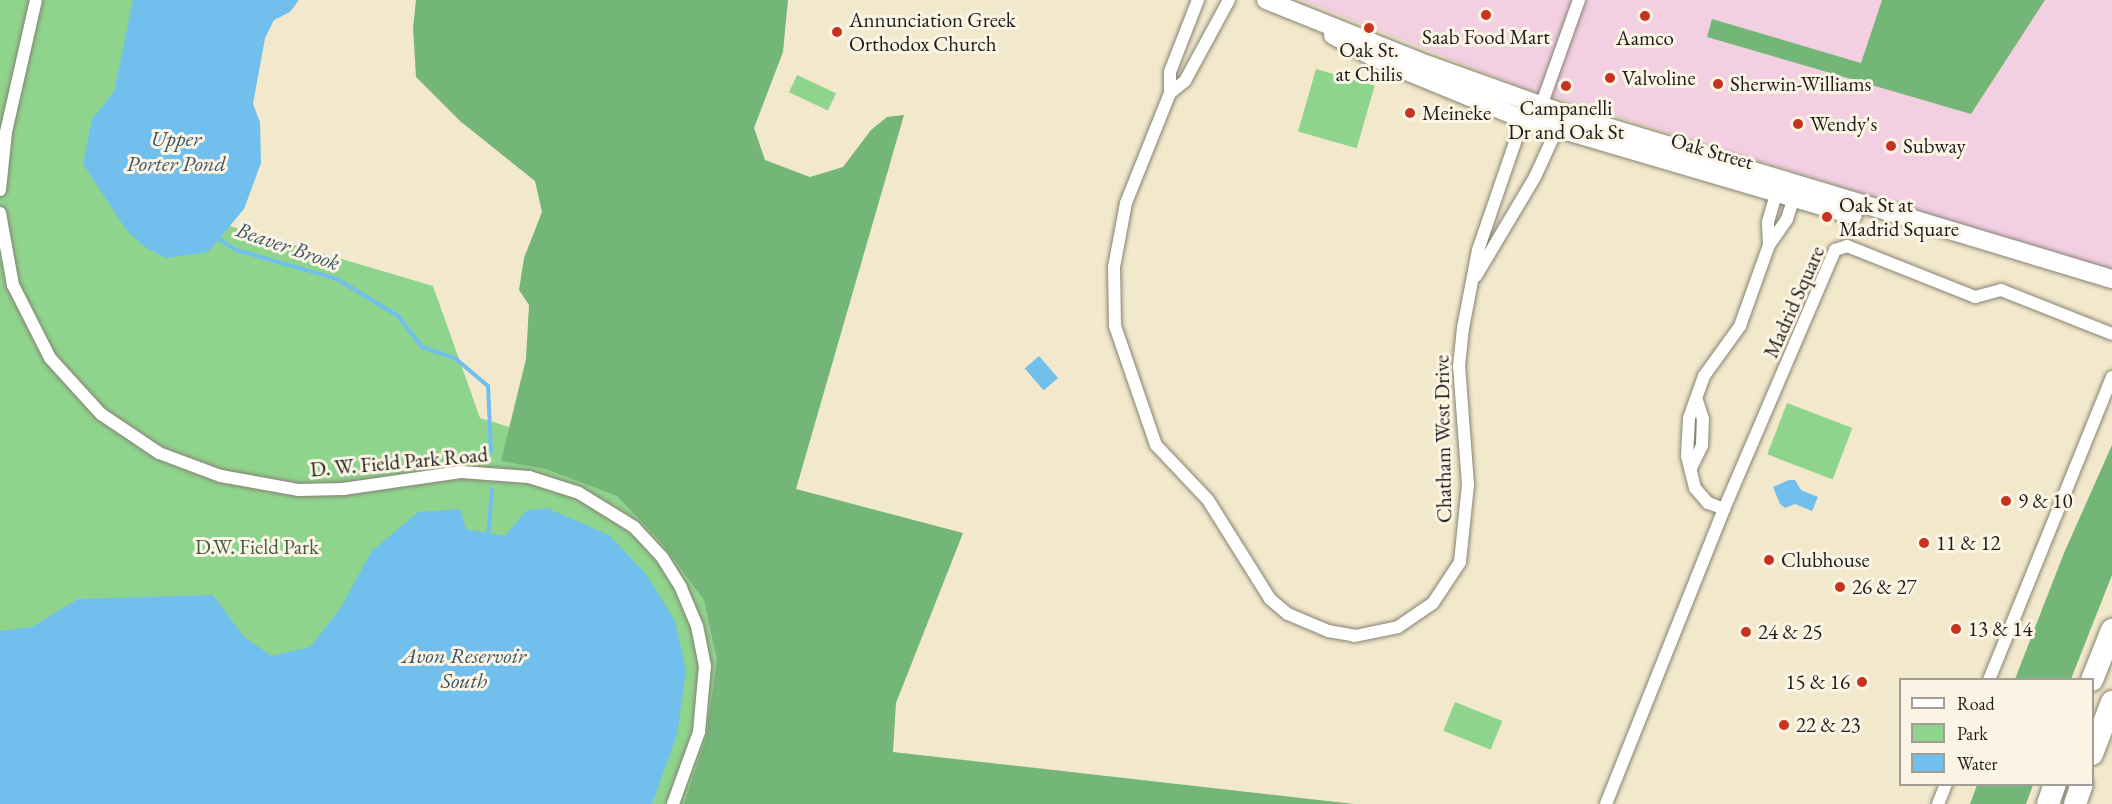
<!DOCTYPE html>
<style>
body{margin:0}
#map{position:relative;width:2112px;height:804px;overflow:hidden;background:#f2e8cc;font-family:"EB Garamond",serif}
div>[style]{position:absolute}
.built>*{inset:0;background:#f2cfe1}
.green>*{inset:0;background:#8fd48d;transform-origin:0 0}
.forest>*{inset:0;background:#73b678}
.water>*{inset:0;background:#71bfec;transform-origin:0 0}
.stream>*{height:4px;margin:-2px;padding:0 2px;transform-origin:2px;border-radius:2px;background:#71bfec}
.roads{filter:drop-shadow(0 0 2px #878274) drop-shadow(0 0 2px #878274)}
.minor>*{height:12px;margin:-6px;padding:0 6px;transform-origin:6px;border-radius:6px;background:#fff}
.secondary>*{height:18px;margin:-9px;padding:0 9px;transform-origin:9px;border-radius:9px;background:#fff}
.motorway>*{height:22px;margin:-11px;padding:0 11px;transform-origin:11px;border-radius:11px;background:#fff}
.dots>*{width:16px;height:16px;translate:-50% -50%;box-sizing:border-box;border:3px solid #fcf5e5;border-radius:50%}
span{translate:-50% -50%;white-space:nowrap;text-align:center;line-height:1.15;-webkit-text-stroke:6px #fcf5e5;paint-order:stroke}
.poi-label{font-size:21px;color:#1c1c1c}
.left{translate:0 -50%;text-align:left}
.right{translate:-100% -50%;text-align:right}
.street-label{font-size:21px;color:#1c1c1c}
.park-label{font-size:21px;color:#445c44}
.water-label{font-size:22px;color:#3a5565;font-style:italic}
.legend{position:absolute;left:1899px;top:678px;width:195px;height:108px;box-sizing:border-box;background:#fcf5e5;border:2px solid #a29e95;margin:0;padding:8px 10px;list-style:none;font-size:18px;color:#1c1c1c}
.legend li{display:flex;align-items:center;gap:12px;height:30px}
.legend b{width:30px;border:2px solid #a29e95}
</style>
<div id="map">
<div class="built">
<i style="clip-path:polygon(1302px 0,2112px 0,2112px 271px,1515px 85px)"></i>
</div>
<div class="green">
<i style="clip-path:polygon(0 0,170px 0,115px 192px,433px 286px,480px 418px,790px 513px,726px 804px,0 804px)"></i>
<i style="left:1316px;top:69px;width:61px;height:65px;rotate:16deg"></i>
<i style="left:797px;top:75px;width:43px;height:19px;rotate:25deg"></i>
<i style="left:1787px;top:403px;width:70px;height:55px;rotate:21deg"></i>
<i style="left:1455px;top:702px;width:51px;height:31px;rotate:22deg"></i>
</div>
<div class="forest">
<i style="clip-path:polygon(416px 0,788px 0,783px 52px,754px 128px,765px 160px,810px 177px,843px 167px,871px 130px,887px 117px,904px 115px,796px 489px,963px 533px,896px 703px,893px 752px,1354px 804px,684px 804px,706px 738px,717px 660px,704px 600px,662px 543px,617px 496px,546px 469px,501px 461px,526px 359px,529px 305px,519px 290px,524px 258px,542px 212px,535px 181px,460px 121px,416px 77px,413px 28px)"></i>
<i style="clip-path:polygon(1882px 0,2045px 0,1971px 114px,1707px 37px,1712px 19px,1861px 63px)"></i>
<i style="clip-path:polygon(2112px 445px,2112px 575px,2071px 679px,2015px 679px,2064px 553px)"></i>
<i style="clip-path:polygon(1977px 785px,1977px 784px,2033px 785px,2026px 804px,1970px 804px)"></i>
</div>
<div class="water">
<i style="clip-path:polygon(133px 0,299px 0,290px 12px,274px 20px,265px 38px,253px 104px,260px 122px,261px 163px,244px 209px,208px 252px,166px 258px,146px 248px,127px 231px,83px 164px,92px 119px,114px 92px)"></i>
<i style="left:1039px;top:356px;width:29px;height:19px;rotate:49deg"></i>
<i style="clip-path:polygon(1789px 480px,1795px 480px,1801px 490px,1818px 497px,1812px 511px,1795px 504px,1785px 508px,1780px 504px,1773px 487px)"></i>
<i style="clip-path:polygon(547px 508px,609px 535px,646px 574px,675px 621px,686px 670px,677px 735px,652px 804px,0 804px,0 631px,32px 627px,78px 599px,213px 595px,244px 637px,272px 656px,310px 647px,340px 609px,371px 552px,418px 512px,460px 509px,466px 529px,505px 536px,526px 511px)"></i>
</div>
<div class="stream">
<i style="left:216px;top:237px;width:24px;rotate:33deg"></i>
<i style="left:236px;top:250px;width:105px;rotate:16deg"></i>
<i style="left:337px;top:279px;width:71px;rotate:31.2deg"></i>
<i style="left:398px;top:316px;width:39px;rotate:52deg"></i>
<i style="left:422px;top:347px;width:36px;rotate:19deg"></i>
<i style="left:456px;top:359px;width:42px;rotate:40.2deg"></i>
<i style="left:488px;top:386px;width:66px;rotate:87.4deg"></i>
<i style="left:488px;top:537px;width:48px;rotate:-85.2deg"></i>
</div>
<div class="roads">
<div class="minor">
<i style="left:1198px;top:0;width:77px;rotate:111.3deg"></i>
<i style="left:1170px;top:72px;width:21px;rotate:90deg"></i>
<i style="left:1170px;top:93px;width:118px;rotate:111.8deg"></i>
<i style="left:1126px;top:203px;width:65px;rotate:100.6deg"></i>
<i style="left:1114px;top:267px;width:59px;rotate:89deg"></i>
<i style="left:1115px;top:326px;width:126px;rotate:71deg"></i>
<i style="left:1156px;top:445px;width:76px;rotate:46.6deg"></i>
<i style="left:1208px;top:500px;width:117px;rotate:57.9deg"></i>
<i style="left:1270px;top:599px;width:23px;rotate:40deg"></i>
<i style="left:1288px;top:614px;width:43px;rotate:23deg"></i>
<i style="left:1328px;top:631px;width:27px;rotate:10deg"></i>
<i style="left:1355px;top:636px;width:44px;rotate:-11.8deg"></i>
<i style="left:1398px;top:627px;width:42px;rotate:-34.4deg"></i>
<i style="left:1433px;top:603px;width:49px;rotate:-56.6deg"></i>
<i style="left:1460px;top:562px;width:77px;rotate:-84.1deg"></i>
<i style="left:1468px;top:485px;width:119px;rotate:-94.3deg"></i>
<i style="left:1459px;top:366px;width:38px;rotate:-84deg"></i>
<i style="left:1463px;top:328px;width:79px;rotate:-79.1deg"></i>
<i style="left:1478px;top:250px;width:139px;rotate:-71deg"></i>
<i style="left:1523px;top:119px;width:6px;rotate:-39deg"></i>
<i style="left:1170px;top:93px;width:19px;rotate:-39deg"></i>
<i style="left:1185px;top:81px;width:92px;rotate:-61.5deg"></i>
<i style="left:1541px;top:106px;width:113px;rotate:-70.3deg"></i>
<i style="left:0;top:190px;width:58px;rotate:-84.1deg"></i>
<i style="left:6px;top:132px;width:135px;rotate:-77.2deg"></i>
<i style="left:0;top:213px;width:73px;rotate:79.8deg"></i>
<i style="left:13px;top:285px;width:82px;rotate:63.1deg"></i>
<i style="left:50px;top:358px;width:76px;rotate:47.7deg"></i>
<i style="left:101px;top:414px;width:70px;rotate:33.9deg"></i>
<i style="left:159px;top:453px;width:66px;rotate:20.4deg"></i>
<i style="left:221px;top:476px;width:78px;rotate:10.3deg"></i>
<i style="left:298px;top:490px;width:45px;rotate:-1.3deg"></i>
<i style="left:343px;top:489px;width:119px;rotate:-8.2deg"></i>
<i style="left:461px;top:472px;width:68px;rotate:4.2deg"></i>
<i style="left:529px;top:477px;width:52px;rotate:17.7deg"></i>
<i style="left:579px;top:493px;width:65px;rotate:31.7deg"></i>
<i style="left:634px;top:527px;width:41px;rotate:47deg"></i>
<i style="left:662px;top:557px;width:36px;rotate:58deg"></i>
<i style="left:681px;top:588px;width:41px;rotate:67.2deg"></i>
<i style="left:697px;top:626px;width:41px;rotate:78.7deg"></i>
<i style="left:705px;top:666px;width:66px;rotate:95.2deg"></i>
<i style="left:699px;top:732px;width:77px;rotate:109.9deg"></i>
<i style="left:1769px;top:244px;width:22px;rotate:-93deg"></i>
<i style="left:1768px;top:222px;width:35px;rotate:-74deg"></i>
<i style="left:1476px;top:276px;width:115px;rotate:-59.2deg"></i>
<i style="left:1535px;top:177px;width:53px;rotate:-65.4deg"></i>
<i style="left:1557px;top:129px;width:7px;rotate:-124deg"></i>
<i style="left:1691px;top:468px;width:25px;rotate:-64deg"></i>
<i style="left:1702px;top:445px;width:26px;rotate:-88deg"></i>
<i style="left:1703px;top:419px;width:19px;rotate:-108deg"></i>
<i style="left:1724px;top:509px;width:17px;rotate:-159deg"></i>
<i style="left:1708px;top:503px;width:20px;rotate:-131deg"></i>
<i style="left:1695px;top:488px;width:33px;rotate:-104deg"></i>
<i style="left:1687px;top:456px;width:38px;rotate:-87deg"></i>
<i style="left:1689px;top:418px;width:45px;rotate:-70.3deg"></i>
<i style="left:1704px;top:376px;width:62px;rotate:-54.2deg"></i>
<i style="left:1740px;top:326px;width:86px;rotate:-70.3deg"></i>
<i style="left:1769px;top:245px;width:32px;rotate:-55deg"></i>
<i style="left:1787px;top:219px;width:29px;rotate:-72deg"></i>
<i style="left:1989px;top:680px;width:327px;rotate:-67.9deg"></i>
<i style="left:1606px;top:804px;width:318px;rotate:-68.2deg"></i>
<i style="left:1724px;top:509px;width:282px;rotate:-66.8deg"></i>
<i style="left:1835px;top:250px;width:13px;rotate:-18deg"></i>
<i style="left:1847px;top:246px;width:138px;rotate:21.7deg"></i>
<i style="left:1975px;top:297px;width:27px;rotate:-15deg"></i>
<i style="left:2001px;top:290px;width:119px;rotate:21.6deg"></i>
<i style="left:1938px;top:804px;width:22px;rotate:-68deg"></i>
</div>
<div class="secondary">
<i style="left:1266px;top:0;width:166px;rotate:21.9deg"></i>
<i style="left:1420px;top:62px;width:160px;rotate:19.7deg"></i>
<i style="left:1571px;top:116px;width:565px;rotate:16.77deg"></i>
<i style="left:1333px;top:35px;width:48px;rotate:28.7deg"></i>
<i style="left:1375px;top:58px;width:152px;rotate:22.4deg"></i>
<i style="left:1516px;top:116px;width:351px;rotate:16.4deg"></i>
</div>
<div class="motorway">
<i style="left:2092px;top:680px;width:54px;rotate:-68.2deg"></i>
<i style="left:2092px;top:754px;width:56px;rotate:-69deg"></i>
<i style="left:2048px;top:804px;width:21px;rotate:-71deg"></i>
<i style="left:2075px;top:804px;width:21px;rotate:-71deg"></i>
</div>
</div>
<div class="dots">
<i style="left:1486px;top:15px;background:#c8321e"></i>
<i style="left:1645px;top:16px;background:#c8321e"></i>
<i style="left:1369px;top:28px;background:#c8321e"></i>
<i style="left:837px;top:32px;background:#c8321e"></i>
<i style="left:1610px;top:78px;background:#c8321e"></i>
<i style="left:1718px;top:84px;background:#c8321e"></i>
<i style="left:1566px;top:86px;background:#c8321e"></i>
<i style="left:1410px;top:113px;background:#c8321e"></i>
<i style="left:1798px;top:124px;background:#c8321e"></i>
<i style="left:1891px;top:146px;background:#c8321e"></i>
<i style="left:1827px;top:217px;background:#c8321e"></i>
<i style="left:2006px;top:501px;background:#c8321e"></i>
<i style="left:1924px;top:543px;background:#c8321e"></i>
<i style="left:1769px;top:560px;background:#c8321e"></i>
<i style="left:1840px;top:587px;background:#c8321e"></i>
<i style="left:1956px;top:629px;background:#c8321e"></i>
<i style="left:1746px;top:632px;background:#c8321e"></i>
<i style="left:1862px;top:682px;background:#c8321e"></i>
<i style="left:1784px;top:725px;background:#c8321e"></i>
</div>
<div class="poi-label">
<span class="left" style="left:849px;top:32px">Annunciation Greek<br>Orthodox Church</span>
<span style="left:1486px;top:37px">Saab Food Mart</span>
<span style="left:1645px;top:38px">Aamco</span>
<span style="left:1369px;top:62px">Oak St.<br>at Chilis</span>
<span class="left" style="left:1622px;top:78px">Valvoline</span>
<span class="left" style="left:1730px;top:84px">Sherwin-Williams</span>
<span style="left:1566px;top:120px">Campanelli<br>Dr and Oak St</span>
<span class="left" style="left:1422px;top:113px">Meineke</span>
<span class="left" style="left:1810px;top:124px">Wendy's</span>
<span class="left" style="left:1903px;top:146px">Subway</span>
<span class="left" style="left:1839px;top:217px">Oak St at<br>Madrid Square</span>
<span class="left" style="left:2018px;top:501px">9 &amp; 10</span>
<span class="left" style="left:1936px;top:543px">11 &amp; 12</span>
<span class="left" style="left:1781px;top:560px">Clubhouse</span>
<span class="left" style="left:1852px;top:587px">26 &amp; 27</span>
<span class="left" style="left:1968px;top:629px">13 &amp; 14</span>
<span class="left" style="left:1758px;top:632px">24 &amp; 25</span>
<span class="right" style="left:1850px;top:682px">15 &amp; 16</span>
<span class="left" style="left:1796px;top:725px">22 &amp; 23</span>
</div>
<div class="street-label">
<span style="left:1712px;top:151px;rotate:16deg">Oak Street</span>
<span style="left:1794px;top:302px;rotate:-66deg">Madrid Square</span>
<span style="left:1443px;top:439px;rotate:-91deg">Chatham West Drive</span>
<span style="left:399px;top:462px;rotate:-5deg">D. W. Field Park Road</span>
</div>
<div class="park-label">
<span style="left:257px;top:547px">D.W. Field Park</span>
</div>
<div class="water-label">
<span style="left:176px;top:151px">Upper<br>Porter Pond</span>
<span style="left:288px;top:246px;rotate:19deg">Beaver Brook</span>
<span style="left:464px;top:668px">Avon Reservoir<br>South</span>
</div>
<ul class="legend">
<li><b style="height:8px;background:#fff"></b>Road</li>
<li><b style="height:16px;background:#8fd48d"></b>Park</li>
<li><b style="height:16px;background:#71bfec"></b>Water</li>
</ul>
</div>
